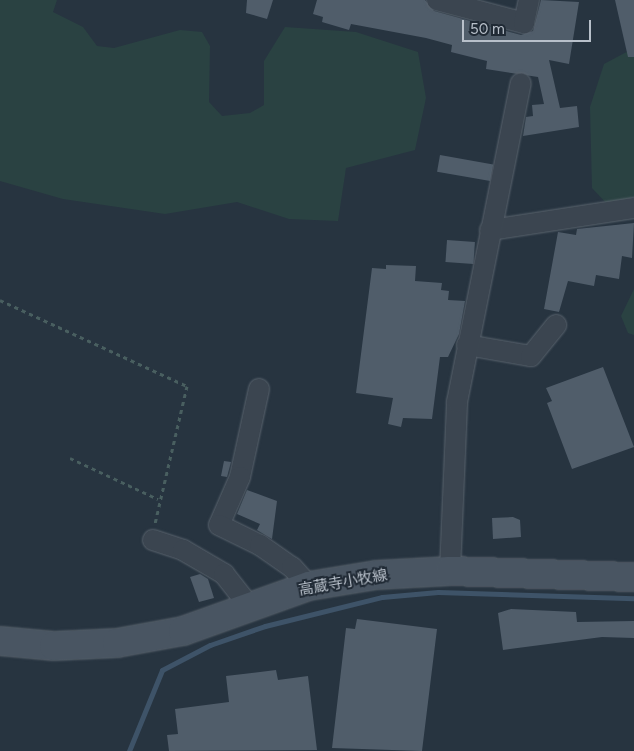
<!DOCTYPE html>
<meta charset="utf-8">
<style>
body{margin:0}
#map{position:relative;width:634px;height:751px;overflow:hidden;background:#273440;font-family:Figtree,"Noto Sans JP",sans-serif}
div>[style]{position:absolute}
.green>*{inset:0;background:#2a4242}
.stream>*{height:5px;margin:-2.5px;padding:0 2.5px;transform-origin:2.5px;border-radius:2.5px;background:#3e5368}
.building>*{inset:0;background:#505d6a;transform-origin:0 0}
.path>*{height:3px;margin-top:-1.5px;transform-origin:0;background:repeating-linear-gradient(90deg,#495f60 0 4px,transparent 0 8px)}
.roads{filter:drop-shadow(0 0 1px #59636d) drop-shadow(0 0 1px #59636d)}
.minor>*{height:20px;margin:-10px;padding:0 10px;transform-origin:10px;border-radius:10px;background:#3b4550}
.secondary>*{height:28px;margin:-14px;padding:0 14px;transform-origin:14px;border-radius:14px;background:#495562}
span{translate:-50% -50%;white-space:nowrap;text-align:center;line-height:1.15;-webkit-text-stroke:4px #202a35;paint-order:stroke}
.street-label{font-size:15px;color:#b8c0ca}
.scale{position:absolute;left:462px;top:20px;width:129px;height:22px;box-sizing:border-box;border:2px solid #b8c0ca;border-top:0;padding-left:6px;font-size:15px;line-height:18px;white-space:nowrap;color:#b8c0ca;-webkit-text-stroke:4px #202a35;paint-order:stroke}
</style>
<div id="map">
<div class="green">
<i style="clip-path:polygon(0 0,57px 0,53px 12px,83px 27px,97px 46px,114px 48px,180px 30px,202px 32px,210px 46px,209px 102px,222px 116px,250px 113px,264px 105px,264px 61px,285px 27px,356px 32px,418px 52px,426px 98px,415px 150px,346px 168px,338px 221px,289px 219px,237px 202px,165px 214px,63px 199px,0 181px)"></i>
<i style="clip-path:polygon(634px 48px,634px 197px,608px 205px,592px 188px,590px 107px,604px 64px)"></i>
<i style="clip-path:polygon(634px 289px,634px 335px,628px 333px,621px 316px)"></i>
</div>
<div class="stream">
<i style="left:129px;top:751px;width:87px;rotate:-67.8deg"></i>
<i style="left:162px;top:670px;width:54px;rotate:-27.5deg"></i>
<i style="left:210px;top:645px;width:58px;rotate:-19.1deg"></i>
<i style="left:265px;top:626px;width:121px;rotate:-13.9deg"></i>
<i style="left:382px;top:597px;width:56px;rotate:-5.1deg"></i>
<i style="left:438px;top:592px;width:196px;rotate:1.8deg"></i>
</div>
<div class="building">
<i style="clip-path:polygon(247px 0,273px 0,267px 19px,246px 13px)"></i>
<i style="clip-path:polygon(317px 0,425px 0,434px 11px,521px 35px,533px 31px,541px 0,579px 2px,569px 64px,549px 60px,560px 108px,577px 106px,579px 127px,523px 136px,526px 117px,533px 116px,532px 105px,544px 104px,538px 77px,486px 69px,487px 61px,451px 52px,452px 45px,426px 38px,351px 24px,349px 30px,322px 22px,323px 17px,313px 14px)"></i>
<i style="clip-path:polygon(615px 0,634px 0,634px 57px,628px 57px)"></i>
<i style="left:440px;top:155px;width:54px;height:17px;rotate:10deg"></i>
<i style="clip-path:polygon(634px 223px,632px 258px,622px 256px,619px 279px,596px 275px,594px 286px,568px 281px,559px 312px,544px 309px,558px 232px,576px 235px,577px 229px)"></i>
<i style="left:447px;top:240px;width:28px;height:22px;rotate:4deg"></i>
<i style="clip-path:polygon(386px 265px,416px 266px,415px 281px,442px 283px,441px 290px,449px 291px,448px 300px,465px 301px,459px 334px,448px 357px,440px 357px,432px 419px,403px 418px,401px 427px,388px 424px,393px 398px,356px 393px,372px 268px,386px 269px)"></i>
<i style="clip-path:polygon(603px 367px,634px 447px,572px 469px,547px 403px,552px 401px,546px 388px)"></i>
<i style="clip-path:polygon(224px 461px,231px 462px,227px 477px,221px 476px)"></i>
<i style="clip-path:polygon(247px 490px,277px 501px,272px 539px,257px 530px,260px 524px,237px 514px)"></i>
<i style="clip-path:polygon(513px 517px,520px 520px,521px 537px,493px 539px,492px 518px)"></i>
<i style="clip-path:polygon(200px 574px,208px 579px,214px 598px,199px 602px,190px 577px)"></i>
<i style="clip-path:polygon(511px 609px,576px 612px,577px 622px,634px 621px,634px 638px,602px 637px,503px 650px,498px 613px)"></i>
<i style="clip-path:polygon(357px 619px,437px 629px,422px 751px,332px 748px,346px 628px,355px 629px)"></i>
<i style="clip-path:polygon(276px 670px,278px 680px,308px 676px,317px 750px,169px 751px,167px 735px,178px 734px,175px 709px,229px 702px,226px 676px)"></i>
</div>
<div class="path">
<i style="left:0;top:300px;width:206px;rotate:24.7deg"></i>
<i style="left:187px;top:386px;width:142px;rotate:103.1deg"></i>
<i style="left:70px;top:458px;width:97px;rotate:25deg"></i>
</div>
<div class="roads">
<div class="minor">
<i style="left:437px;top:0;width:90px;rotate:14.8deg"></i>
<i style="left:524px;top:23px;width:24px;rotate:-78deg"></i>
<i style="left:490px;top:230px;width:146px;rotate:-8.7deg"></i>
<i style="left:467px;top:345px;width:65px;rotate:9.8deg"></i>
<i style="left:531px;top:356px;width:40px;rotate:-51deg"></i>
<i style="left:259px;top:389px;width:90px;rotate:102.2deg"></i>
<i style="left:240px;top:477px;width:52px;rotate:113.6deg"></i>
<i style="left:219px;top:525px;width:46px;rotate:26deg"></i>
<i style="left:260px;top:545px;width:39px;rotate:35deg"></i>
<i style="left:292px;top:567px;width:25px;rotate:48deg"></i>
<i style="left:153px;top:540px;width:32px;rotate:18deg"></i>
<i style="left:183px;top:550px;width:48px;rotate:30.3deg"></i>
<i style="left:224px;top:574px;width:42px;rotate:51.8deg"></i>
<i style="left:450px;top:571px;width:169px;rotate:-87.6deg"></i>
<i style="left:457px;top:402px;width:325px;rotate:-78.7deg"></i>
</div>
<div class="secondary">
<i style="left:0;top:641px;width:54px;rotate:5.3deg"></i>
<i style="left:54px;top:646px;width:63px;rotate:-2.7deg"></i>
<i style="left:117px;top:643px;width:67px;rotate:-10.3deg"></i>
<i style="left:183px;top:631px;width:134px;rotate:-19.7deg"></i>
<i style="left:309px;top:586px;width:68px;rotate:-9.3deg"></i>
<i style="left:376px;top:575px;width:74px;rotate:-3.1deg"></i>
<i style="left:450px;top:571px;width:184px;rotate:1.9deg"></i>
</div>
</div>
<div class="street-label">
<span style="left:343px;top:583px;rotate:-10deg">高蔵寺小牧線</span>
</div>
<div class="scale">50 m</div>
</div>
